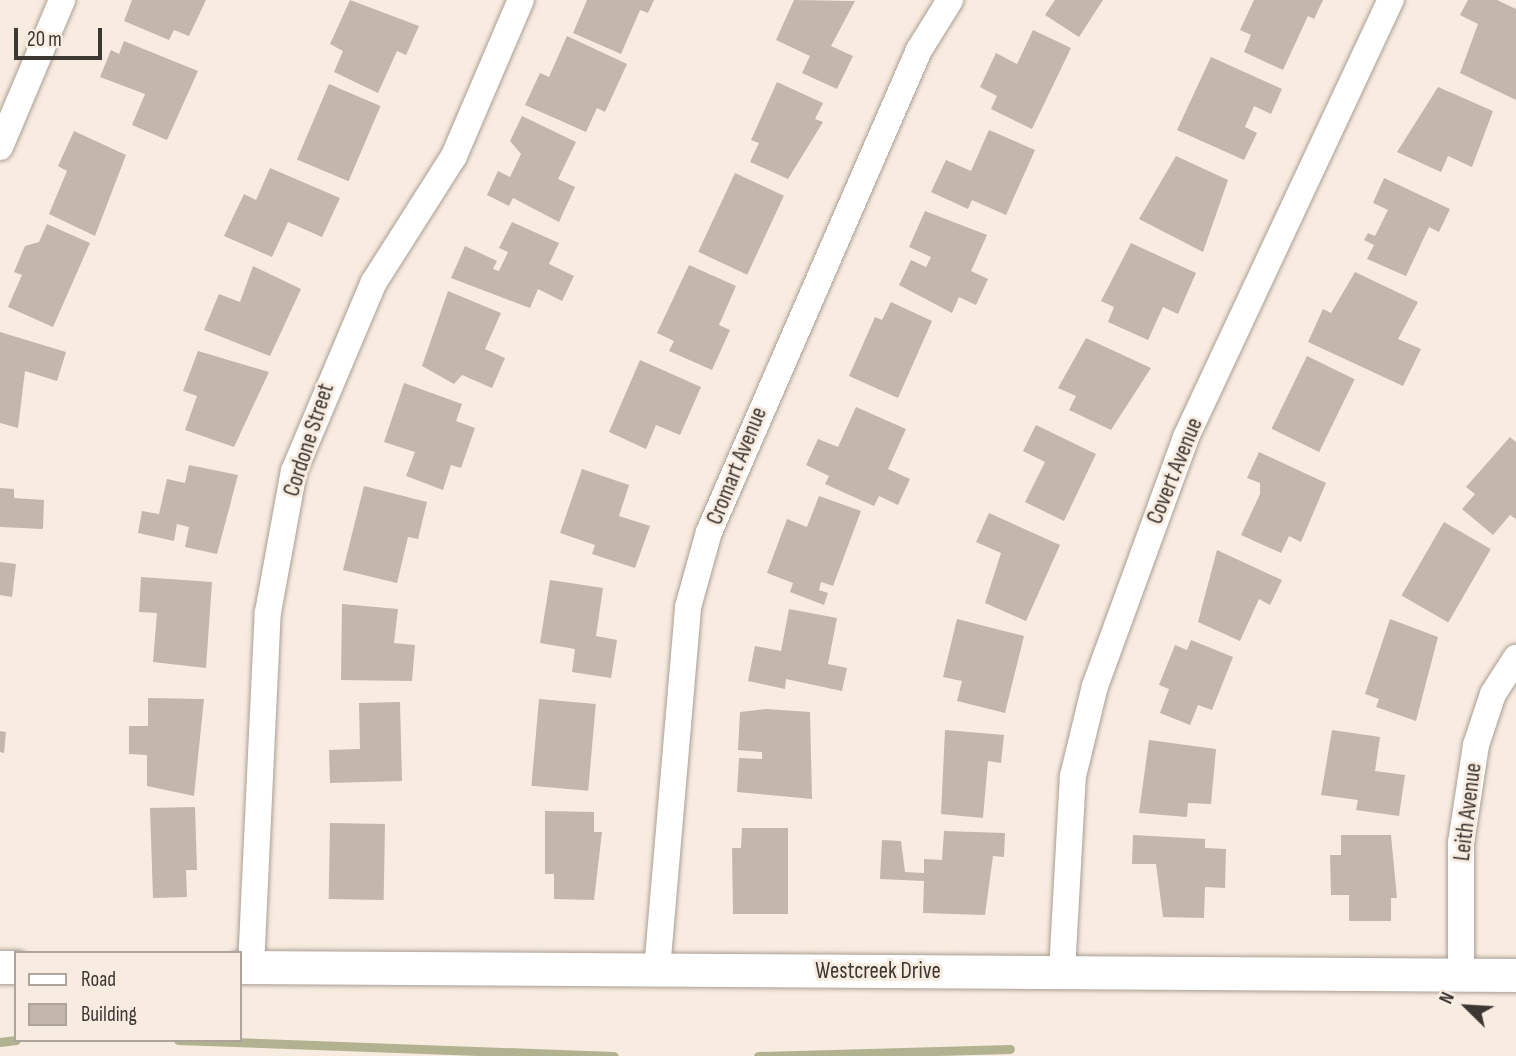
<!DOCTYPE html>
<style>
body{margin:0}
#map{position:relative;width:1516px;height:1056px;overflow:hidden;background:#f8ece0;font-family:"Sofia Sans Condensed",sans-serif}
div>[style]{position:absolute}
.stream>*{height:9px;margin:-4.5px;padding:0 4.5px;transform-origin:4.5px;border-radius:4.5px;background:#b2b291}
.building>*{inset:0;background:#c4b5ad;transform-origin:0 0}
.roads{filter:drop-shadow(0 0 2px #aa9e93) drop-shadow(0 0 2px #aa9e93)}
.minor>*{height:26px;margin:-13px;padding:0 13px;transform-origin:13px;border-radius:13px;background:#fff}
.tertiary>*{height:33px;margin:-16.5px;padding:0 16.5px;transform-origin:16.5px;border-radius:16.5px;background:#fff}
span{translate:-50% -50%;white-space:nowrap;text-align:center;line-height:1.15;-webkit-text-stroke:6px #f8ece0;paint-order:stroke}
.street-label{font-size:23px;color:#3c3733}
.legend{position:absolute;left:14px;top:951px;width:228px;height:91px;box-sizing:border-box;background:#f8ece0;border:2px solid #ada49b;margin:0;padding:9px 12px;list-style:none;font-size:21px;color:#3c3733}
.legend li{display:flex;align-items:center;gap:14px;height:35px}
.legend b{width:35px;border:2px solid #ada49b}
.north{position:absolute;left:1432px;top:972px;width:70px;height:70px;-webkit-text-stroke:5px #f8ece0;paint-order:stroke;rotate:294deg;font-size:19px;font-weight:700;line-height:28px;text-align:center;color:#3c3733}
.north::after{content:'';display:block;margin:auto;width:24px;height:32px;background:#3c3733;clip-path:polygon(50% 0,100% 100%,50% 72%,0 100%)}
.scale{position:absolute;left:14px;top:28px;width:88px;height:32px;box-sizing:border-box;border:4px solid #3c3733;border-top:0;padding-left:9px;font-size:21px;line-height:24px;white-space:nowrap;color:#3c3733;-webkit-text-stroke:5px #f8ece0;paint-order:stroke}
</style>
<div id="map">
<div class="stream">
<i style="left:178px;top:1040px;width:436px;rotate:2.1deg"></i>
<i style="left:0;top:1042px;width:16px;rotate:-7deg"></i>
<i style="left:758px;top:1056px;width:252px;rotate:-1.6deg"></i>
</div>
<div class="building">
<i style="clip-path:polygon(132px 0,206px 0,189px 36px,174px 30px,169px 40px,124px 21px)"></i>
<i style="clip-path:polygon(350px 0,419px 26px,406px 55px,397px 51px,378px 93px,334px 72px,343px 51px,330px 44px)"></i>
<i style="clip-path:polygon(587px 0,654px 0,648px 13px,640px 10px,621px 54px,573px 33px)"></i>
<i style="clip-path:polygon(794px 0,855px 1px,831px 46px,853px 56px,837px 89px,802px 73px,810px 56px,776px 40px)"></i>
<i style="clip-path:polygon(1055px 0,1103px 0,1079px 37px,1045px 15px)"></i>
<i style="clip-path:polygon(1254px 0,1323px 0,1314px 19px,1308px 16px,1283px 70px,1244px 52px,1251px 35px,1240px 30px)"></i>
<i style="clip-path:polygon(1468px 0,1497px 0,1516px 9px,1516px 100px,1460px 73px,1478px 24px,1460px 15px)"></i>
<i style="clip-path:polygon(1033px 30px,1071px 48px,1032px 129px,991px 109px,997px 96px,980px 87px,996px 53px,1017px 64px)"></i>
<i style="clip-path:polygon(567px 36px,627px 64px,605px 112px,597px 108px,586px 132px,525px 105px,540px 73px,549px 77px)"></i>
<i style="clip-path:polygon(124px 41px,198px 71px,167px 140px,132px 125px,145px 94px,100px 77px,111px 50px,119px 54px)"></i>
<i style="clip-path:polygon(1211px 57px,1282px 89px,1271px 114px,1254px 106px,1245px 127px,1257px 133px,1244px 160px,1177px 130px)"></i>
<i style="clip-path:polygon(777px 82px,823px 103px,815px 119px,823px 122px,788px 179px,750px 162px,759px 143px,751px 140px)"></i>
<i style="left:329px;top:84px;width:56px;height:82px;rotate:23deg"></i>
<i style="clip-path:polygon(1438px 87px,1493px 111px,1472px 167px,1448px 156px,1441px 172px,1397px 152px)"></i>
<i style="clip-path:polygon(522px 116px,576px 142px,558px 179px,575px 187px,559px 222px,513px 198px,509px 206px,487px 195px,498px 171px,510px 177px,521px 154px,510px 141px)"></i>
<i style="clip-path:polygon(989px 130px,1035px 150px,1006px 215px,972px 200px,968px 209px,931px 192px,946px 160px,971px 171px)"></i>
<i style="clip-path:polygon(74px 131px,126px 155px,95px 236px,49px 214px,67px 171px,58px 166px)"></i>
<i style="clip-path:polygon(1176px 156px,1228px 180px,1203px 252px,1139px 219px)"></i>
<i style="clip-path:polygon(270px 168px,340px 198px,322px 237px,288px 222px,272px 257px,224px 236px,244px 194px,256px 200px)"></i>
<i style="left:735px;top:173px;width:54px;height:87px;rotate:25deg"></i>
<i style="clip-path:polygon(1384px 178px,1450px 209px,1439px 232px,1429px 227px,1406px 276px,1367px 259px,1374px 245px,1364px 240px,1368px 233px,1375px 236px,1388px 210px,1373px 203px)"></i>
<i style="clip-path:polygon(925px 211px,987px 235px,971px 271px,988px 279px,976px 305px,959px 297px,952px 313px,899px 285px,911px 260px,926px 267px,931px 257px,909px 247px)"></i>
<i style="clip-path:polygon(512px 222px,559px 243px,549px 264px,574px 276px,562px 301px,538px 289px,530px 308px,451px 278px,465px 246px,497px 261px,493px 269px,499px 271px,508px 252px,499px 248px)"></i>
<i style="clip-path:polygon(47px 224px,90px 243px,53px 327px,8px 307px,22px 275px,14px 272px,25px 246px,39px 242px)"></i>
<i style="clip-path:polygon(1131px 243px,1196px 273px,1178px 314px,1163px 307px,1148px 340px,1108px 322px,1114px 307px,1101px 301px)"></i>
<i style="clip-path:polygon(689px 265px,736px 286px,719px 325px,730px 330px,712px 370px,669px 351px,674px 341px,657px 333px)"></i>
<i style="clip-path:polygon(253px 266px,301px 289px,270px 356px,204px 330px,219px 294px,240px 302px)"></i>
<i style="clip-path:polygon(1355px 272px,1418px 302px,1398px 339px,1421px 349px,1403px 386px,1308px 342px,1323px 309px,1331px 313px)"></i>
<i style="clip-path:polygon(448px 291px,501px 313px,485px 349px,505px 358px,492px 388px,462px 375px,454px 384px,422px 366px)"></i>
<i style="clip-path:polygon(891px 302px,932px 321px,898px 398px,849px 376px,875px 317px,882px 320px)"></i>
<i style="clip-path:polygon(0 332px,66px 352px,57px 381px,25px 371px,18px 428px,0 423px)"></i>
<i style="clip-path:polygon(1086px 338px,1151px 368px,1111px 430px,1069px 410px,1076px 396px,1058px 388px)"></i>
<i style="clip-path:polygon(198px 351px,269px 372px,234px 447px,185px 430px,197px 396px,183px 391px)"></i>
<i style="left:1307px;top:356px;width:53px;height:81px;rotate:26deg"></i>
<i style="clip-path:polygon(640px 360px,701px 387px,680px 435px,656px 425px,646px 449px,609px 432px)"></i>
<i style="clip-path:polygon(404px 383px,462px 404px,456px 421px,475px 428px,461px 468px,451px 465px,443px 490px,406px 476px,415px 452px,384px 442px)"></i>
<i style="clip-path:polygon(856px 407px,906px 429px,888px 469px,910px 479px,898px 505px,879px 496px,874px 506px,825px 484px,829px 476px,806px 465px,818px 439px,838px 447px)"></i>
<i style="clip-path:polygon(1036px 425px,1096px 454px,1064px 521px,1025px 502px,1045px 462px,1023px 451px)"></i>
<i style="clip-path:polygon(1510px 437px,1516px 442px,1516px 519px,1510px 515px,1493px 535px,1462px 509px,1475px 494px,1466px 487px)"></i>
<i style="clip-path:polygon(1259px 452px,1326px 483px,1301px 542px,1289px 536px,1281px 553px,1241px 535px,1260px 494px,1260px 483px,1247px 478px)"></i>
<i style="clip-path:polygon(189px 465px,238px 475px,217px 554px,185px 547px,189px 527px,177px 524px,174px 541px,138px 533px,142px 511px,159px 514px,167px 479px,185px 483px)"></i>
<i style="clip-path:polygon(582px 469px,629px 485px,619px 516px,650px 526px,635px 568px,592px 554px,595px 545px,560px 533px)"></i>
<i style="clip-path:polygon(364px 486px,427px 502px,418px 539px,408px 537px,397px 583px,343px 570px)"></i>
<i style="clip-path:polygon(0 488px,14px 489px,14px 498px,44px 500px,43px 529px,0 527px)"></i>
<i style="clip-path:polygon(819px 496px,861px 511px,833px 586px,821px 582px,819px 590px,828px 593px,824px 605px,790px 592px,793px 583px,767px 573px,787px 519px,807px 527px)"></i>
<i style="clip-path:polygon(989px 513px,1060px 545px,1026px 621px,985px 603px,1001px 553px,976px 542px)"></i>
<i style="left:1444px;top:522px;width:54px;height:85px;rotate:30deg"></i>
<i style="clip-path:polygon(1217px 550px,1282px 580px,1270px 605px,1259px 599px,1240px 641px,1198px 622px)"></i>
<i style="clip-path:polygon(0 562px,16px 564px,12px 597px,0 595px)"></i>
<i style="clip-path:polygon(141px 577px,212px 582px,206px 668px,153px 662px,157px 613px,139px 612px)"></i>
<i style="clip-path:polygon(550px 580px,603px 588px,596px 636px,617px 640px,611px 678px,572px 672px,575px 649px,540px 643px)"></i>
<i style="clip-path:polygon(342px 604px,398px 609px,394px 643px,415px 645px,412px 681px,341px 680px)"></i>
<i style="clip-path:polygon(789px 609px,837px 618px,828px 664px,847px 668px,842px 691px,786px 679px,785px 689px,748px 681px,755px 646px,781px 651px)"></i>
<i style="clip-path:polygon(957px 619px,1024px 636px,1005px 713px,957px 701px,962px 681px,943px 677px)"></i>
<i style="clip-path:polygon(1390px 619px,1438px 637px,1416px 721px,1376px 707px,1379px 699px,1365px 694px)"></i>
<i style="clip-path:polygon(1191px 640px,1233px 657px,1212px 710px,1198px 705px,1190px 725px,1160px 713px,1169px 689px,1159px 685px,1175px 645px,1187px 650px)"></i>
<i style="clip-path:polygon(148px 698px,204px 699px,194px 796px,147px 786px,147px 755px,129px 754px,129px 726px,148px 726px)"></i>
<i style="left:539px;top:699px;width:57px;height:87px;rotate:5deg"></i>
<i style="clip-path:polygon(400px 702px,402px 781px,330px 783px,329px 750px,360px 749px,359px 703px)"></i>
<i style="clip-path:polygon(766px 709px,810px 712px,812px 799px,737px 792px,739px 758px,762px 759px,762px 752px,738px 750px,740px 712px)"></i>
<i style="clip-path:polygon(945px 730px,1004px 735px,1001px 763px,988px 761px,983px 818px,941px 814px)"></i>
<i style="clip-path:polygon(1332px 730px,1380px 737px,1375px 771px,1405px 775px,1399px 816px,1356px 810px,1358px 800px,1321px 795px)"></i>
<i style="clip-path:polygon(0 731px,6px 732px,4px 753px,0 752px)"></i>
<i style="clip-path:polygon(1149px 740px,1216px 749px,1211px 804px,1188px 803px,1187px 817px,1139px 813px)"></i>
<i style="clip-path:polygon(195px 807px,197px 870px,186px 870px,187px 897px,153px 898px,150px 808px)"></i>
<i style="clip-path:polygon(545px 811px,594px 812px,594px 832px,602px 832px,594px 900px,554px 899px,554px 874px,545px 874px)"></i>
<i style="left:330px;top:823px;width:55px;height:76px;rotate:1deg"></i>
<i style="clip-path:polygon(742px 828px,788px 828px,788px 914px,733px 914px,732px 848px,741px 848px)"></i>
<i style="clip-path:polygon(944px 831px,1005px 833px,1004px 857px,993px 856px,985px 915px,923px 913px,924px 881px,880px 879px,882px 840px,901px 841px,905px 872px,924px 873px,924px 859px,942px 860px)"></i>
<i style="clip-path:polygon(1133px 835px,1205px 839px,1205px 848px,1226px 849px,1225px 888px,1205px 887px,1204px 918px,1163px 917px,1156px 864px,1132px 864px)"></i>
<i style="clip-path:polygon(1341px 835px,1391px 835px,1397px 898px,1391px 898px,1391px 921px,1349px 921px,1349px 895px,1331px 895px,1330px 855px,1341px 855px)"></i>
</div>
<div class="roads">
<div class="minor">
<i style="left:0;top:147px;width:160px;rotate:-67.1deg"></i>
<i style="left:251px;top:967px;width:355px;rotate:-87.3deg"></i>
<i style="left:268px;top:612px;width:143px;rotate:-79.6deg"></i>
<i style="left:294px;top:471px;width:205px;rotate:-67.1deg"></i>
<i style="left:374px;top:282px;width:149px;rotate:-57.6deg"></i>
<i style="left:454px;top:156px;width:170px;rotate:-66.8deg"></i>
<i style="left:657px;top:970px;width:364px;rotate:-85.1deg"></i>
<i style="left:688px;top:607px;width:78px;rotate:-74.4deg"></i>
<i style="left:709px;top:532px;width:526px;rotate:-66.46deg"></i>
<i style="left:919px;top:50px;width:59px;rotate:-58.2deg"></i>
<i style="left:1062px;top:971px;width:195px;rotate:-86.8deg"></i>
<i style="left:1073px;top:776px;width:93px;rotate:-76.3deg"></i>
<i style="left:1095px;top:686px;width:265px;rotate:-69.9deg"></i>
<i style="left:1186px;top:437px;width:483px;rotate:-64.9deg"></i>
<i style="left:1461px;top:975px;width:132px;rotate:-90deg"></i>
<i style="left:1461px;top:843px;width:99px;rotate:-81.3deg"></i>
<i style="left:1476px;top:745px;width:54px;rotate:-71.6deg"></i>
<i style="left:1493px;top:694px;width:43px;rotate:-57.4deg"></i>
</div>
<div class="tertiary">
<i style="left:0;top:967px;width:16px"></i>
<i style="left:240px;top:967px;width:1276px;rotate:0.36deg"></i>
</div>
</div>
<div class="street-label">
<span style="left:309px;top:440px;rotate:-72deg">Cordone Street</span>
<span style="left:737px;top:466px;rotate:-68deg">Cromart Avenue</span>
<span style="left:1175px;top:471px;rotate:-68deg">Covert Avenue</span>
<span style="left:1468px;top:812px;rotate:-83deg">Leith Avenue</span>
<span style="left:878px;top:971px">Westcreek Drive</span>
</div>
<ul class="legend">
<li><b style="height:9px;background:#fff"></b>Road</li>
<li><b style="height:19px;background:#c4b5ad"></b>Building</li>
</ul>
<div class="north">N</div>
<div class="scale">20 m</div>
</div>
